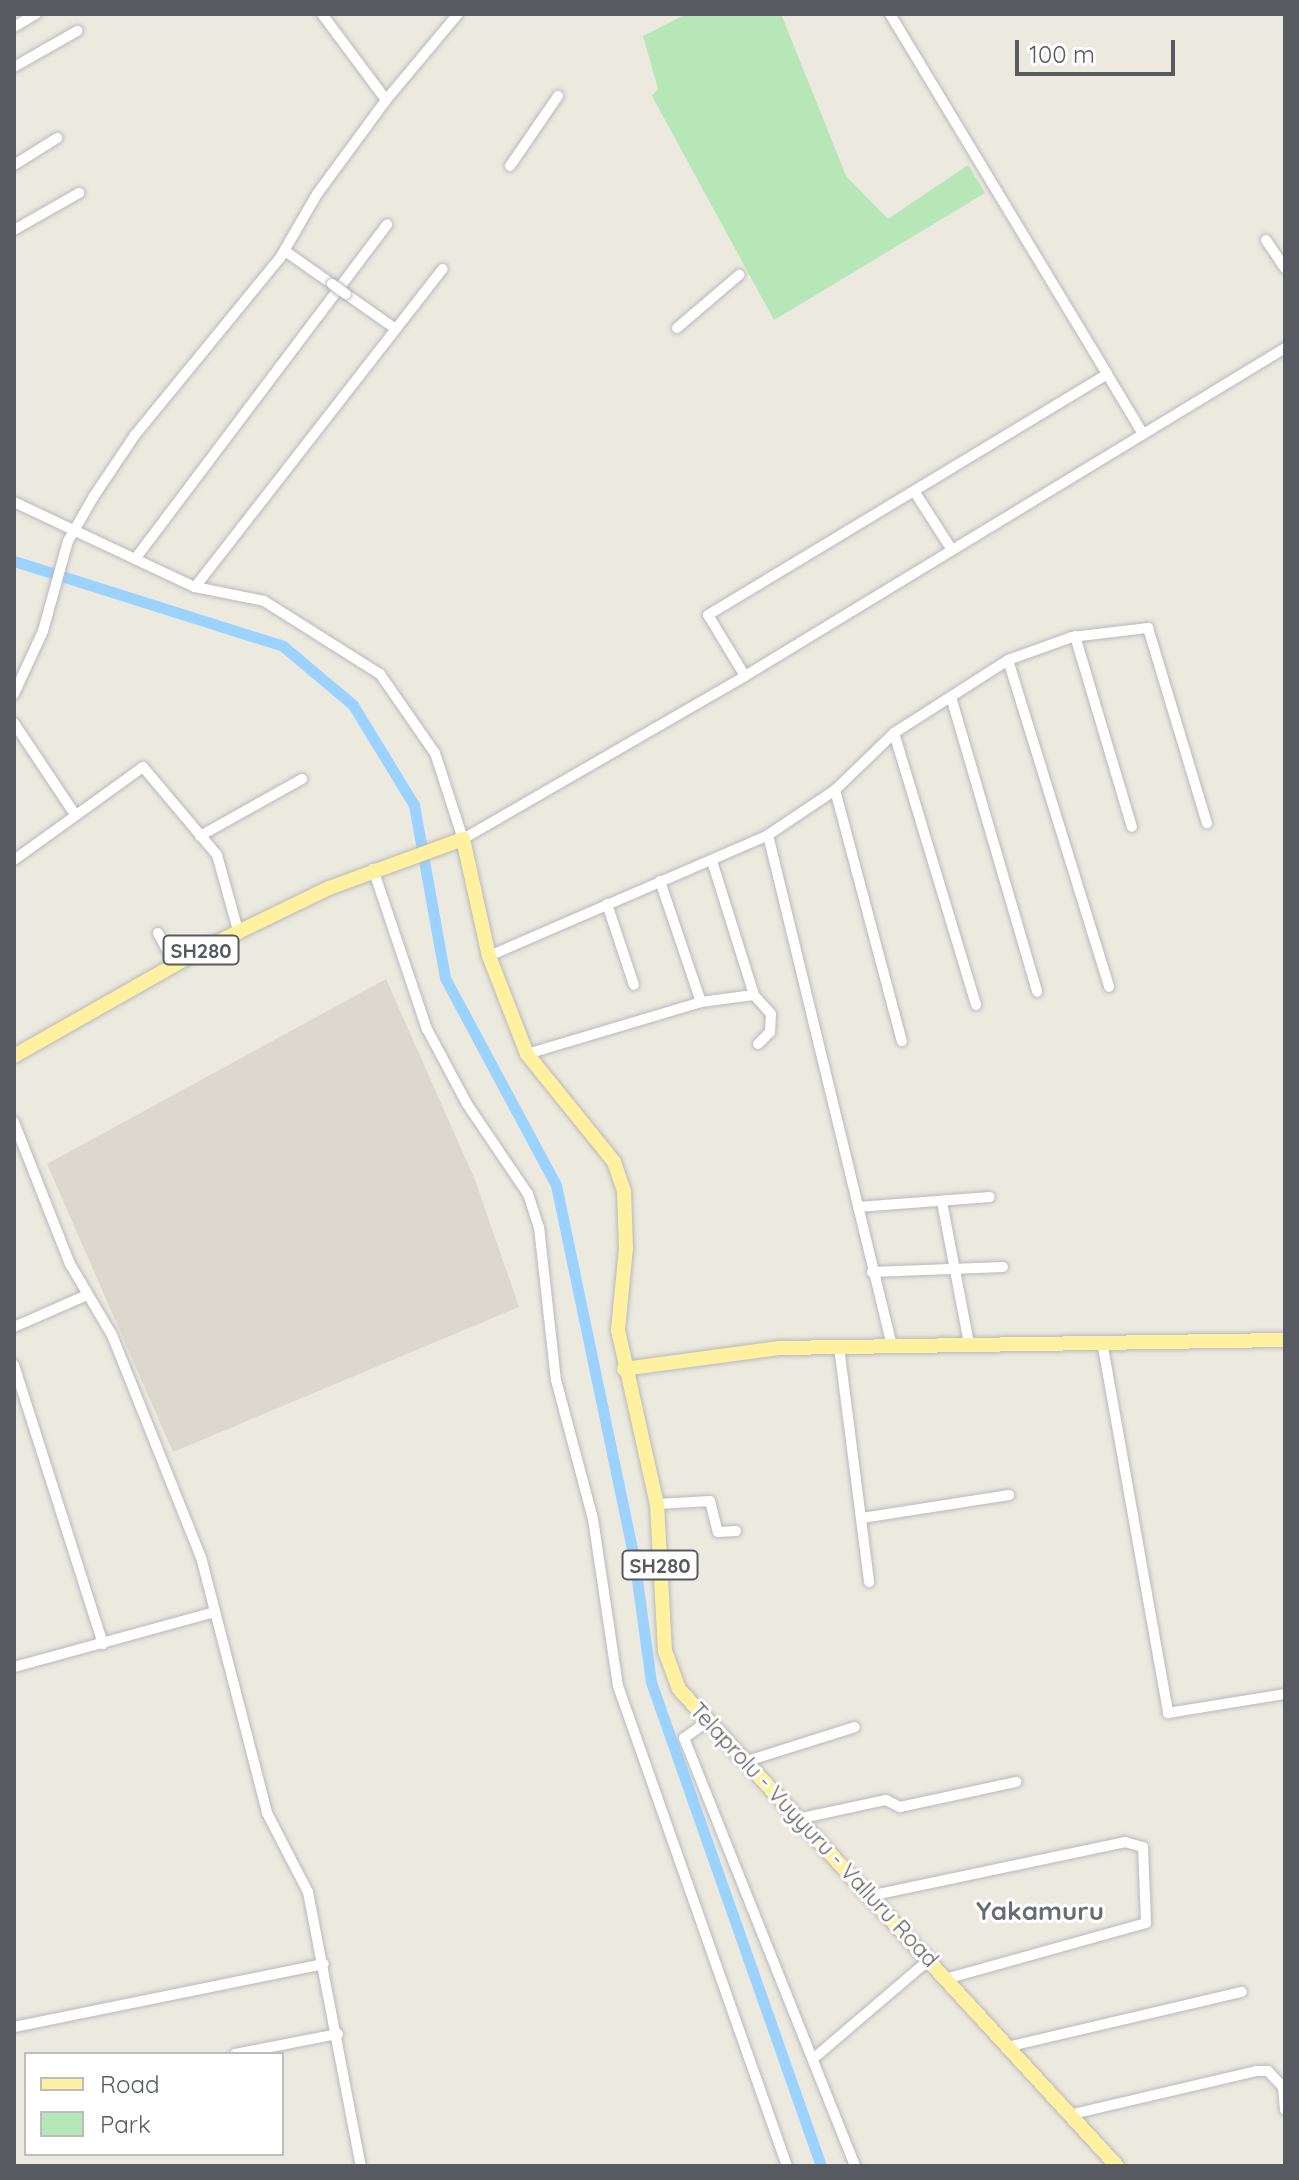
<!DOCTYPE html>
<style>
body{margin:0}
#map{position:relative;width:1299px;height:2180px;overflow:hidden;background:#ece9de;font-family:Quicksand,sans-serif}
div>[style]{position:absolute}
.education>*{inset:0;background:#dcd8cd}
.green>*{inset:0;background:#b7e7b8}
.canal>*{height:11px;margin:-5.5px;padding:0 5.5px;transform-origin:5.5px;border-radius:5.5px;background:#9bd2ff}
.roads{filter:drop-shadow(0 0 2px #b6b9bf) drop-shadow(0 0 2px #b6b9bf)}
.minor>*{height:10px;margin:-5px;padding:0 5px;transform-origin:5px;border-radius:5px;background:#fff}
.major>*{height:14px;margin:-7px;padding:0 7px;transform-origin:7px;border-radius:7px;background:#fff1a0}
.bridges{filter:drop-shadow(0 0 2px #b6b9bf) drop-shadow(0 0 2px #b6b9bf)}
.minor-bridge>*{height:10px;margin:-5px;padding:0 5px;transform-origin:5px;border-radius:5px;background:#fff}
span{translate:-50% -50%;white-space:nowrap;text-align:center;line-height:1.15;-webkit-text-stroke:6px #fff;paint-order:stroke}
.shield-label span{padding:2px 6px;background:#fff;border:2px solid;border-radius:6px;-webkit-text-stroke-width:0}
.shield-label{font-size:20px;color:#575b61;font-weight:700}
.street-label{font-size:22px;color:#575b61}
.quarter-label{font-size:26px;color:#686d73;font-weight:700}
.frame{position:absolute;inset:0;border:16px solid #575b61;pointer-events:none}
.legend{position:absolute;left:24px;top:2052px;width:260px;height:104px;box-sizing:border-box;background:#fff;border:2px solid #bcbdc0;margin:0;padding:10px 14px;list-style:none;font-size:24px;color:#575b61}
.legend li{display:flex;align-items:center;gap:16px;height:40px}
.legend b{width:40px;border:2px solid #bcbdc0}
.scale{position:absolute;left:1015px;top:40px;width:160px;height:36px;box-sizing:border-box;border:4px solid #575b61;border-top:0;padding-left:10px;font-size:24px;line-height:28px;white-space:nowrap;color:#575b61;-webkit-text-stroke:6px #fff;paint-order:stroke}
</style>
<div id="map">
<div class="education">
<i style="clip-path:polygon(386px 979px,475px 1180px,519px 1307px,173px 1452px,47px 1164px)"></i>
</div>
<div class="green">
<i style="clip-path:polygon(686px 14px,781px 14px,846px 176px,888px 219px,968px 165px,985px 193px,774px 320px,652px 96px,658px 89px,643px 36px)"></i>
</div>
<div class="canal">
<i style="left:14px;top:561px;width:282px;rotate:17.5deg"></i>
<i style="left:283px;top:646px;width:92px;rotate:40.1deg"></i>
<i style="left:353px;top:705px;width:117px;rotate:58.6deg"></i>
<i style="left:414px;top:805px;width:176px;rotate:79.8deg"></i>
<i style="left:445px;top:978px;width:235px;rotate:61.8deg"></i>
<i style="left:556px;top:1185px;width:381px;rotate:78.2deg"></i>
<i style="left:634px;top:1558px;width:125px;rotate:82.2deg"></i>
<i style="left:651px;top:1682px;width:513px;rotate:70.65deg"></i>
</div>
<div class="roads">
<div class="minor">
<i style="left:322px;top:14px;width:107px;rotate:53.3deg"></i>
<i style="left:890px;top:14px;width:420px;rotate:58.9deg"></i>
<i style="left:14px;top:27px;width:26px;rotate:-31deg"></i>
<i style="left:14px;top:67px;width:73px;rotate:-29.7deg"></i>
<i style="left:14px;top:165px;width:51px;rotate:-32.1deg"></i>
<i style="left:510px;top:166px;width:85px;rotate:-55.6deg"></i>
<i style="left:14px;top:230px;width:75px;rotate:-29.6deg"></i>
<i style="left:1266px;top:240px;width:34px;rotate:56deg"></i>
<i style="left:285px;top:251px;width:57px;rotate:35.1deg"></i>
<i style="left:346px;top:294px;width:57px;rotate:35.1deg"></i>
<i style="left:677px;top:328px;width:82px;rotate:-40.5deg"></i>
<i style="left:914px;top:491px;width:70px;rotate:57.2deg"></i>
<i style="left:14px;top:502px;width:200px;rotate:25.2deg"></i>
<i style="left:195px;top:587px;width:70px;rotate:11.5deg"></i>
<i style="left:264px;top:601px;width:137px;rotate:32.2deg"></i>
<i style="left:380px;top:674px;width:96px;rotate:55.2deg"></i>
<i style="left:435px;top:753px;width:90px;rotate:72deg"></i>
<i style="left:463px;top:839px;width:326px;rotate:-30deg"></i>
<i style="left:745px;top:676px;width:632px;rotate:-31.27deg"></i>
<i style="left:135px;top:559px;width:419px;rotate:-53deg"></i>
<i style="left:195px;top:587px;width:403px;rotate:-52.1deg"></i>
<i style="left:1075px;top:636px;width:199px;rotate:73.4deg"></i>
<i style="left:1008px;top:660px;width:342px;rotate:72.8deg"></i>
<i style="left:745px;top:676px;width:71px;rotate:-121.2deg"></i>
<i style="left:708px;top:615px;width:466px;rotate:-31.1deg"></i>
<i style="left:1107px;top:374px;width:70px;rotate:59deg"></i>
<i style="left:14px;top:694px;width:69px;rotate:-65.3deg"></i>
<i style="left:43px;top:631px;width:93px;rotate:-74.5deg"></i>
<i style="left:68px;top:541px;width:52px;rotate:-60deg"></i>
<i style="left:94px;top:496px;width:73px;rotate:-56.1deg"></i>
<i style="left:135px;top:435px;width:229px;rotate:-50.7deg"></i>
<i style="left:280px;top:258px;width:74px;rotate:-60deg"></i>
<i style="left:317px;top:194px;width:117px;rotate:-53.7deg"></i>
<i style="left:386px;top:100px;width:112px;rotate:-50.1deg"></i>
<i style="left:951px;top:697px;width:307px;rotate:73.7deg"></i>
<i style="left:14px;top:723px;width:108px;rotate:56.3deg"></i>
<i style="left:894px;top:733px;width:284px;rotate:73.2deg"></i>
<i style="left:835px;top:790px;width:260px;rotate:75.1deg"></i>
<i style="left:768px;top:835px;width:526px;rotate:76.36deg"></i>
<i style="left:200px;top:836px;width:117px;rotate:-29.2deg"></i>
<i style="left:14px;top:860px;width:159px;rotate:-35.8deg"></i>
<i style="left:143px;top:767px;width:115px;rotate:49.9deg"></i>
<i style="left:217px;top:855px;width:82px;rotate:74.4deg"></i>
<i style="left:712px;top:861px;width:140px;rotate:72.6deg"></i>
<i style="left:373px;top:869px;width:169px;rotate:71.4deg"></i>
<i style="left:427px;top:1029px;width:85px;rotate:61.9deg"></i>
<i style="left:467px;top:1104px;width:109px;rotate:55.9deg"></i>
<i style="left:528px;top:1194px;width:35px;rotate:72deg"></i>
<i style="left:539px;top:1227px;width:154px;rotate:83.7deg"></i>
<i style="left:556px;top:1380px;width:144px;rotate:75.1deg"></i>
<i style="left:593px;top:1519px;width:169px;rotate:81.5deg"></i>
<i style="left:618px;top:1686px;width:509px;rotate:70.6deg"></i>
<i style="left:660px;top:881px;width:128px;rotate:71.3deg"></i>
<i style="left:607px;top:904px;width:85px;rotate:71.6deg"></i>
<i style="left:158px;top:933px;width:36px;rotate:62deg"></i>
<i style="left:489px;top:956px;width:304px;rotate:-23.4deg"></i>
<i style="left:768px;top:835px;width:81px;rotate:-33.9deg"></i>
<i style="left:835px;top:790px;width:82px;rotate:-44deg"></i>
<i style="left:894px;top:733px;width:135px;rotate:-32.6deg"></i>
<i style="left:1008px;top:660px;width:68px;rotate:-19.8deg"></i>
<i style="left:1072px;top:637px;width:77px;rotate:-6.8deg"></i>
<i style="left:1148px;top:628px;width:204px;rotate:73.2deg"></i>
<i style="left:527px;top:1054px;width:182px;rotate:-16.6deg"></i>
<i style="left:701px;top:1002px;width:53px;rotate:-7.5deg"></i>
<i style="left:754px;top:995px;width:25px;rotate:48deg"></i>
<i style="left:771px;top:1014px;width:18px;rotate:93deg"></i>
<i style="left:770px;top:1032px;width:17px;rotate:135deg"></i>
<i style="left:14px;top:1122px;width:153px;rotate:68.5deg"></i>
<i style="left:70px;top:1264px;width:82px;rotate:59.4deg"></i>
<i style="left:112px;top:1335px;width:239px;rotate:68.2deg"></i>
<i style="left:201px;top:1557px;width:264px;rotate:75.5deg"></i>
<i style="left:267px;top:1813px;width:89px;rotate:62.6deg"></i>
<i style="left:308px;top:1892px;width:279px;rotate:79.1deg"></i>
<i style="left:942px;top:1202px;width:144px;rotate:79.2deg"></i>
<i style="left:858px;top:1207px;width:132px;rotate:-4.3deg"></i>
<i style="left:872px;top:1272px;width:131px;rotate:-2.2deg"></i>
<i style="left:14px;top:1327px;width:80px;rotate:-23.7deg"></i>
<i style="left:839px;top:1347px;width:237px;rotate:82.7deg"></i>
<i style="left:1103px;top:1347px;width:372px;rotate:79.9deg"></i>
<i style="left:1168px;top:1713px;width:119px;rotate:-9.2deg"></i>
<i style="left:14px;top:1365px;width:293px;rotate:72.3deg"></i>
<i style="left:657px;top:1504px;width:53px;rotate:-3.2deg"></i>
<i style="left:710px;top:1501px;width:32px;rotate:76deg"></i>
<i style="left:718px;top:1532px;width:18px;rotate:-3deg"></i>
<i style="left:862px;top:1518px;width:149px;rotate:-8.9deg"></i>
<i style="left:14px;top:1667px;width:208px;rotate:-15.3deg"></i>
<i style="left:705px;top:1723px;width:26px;rotate:144deg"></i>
<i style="left:684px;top:1738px;width:461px;rotate:68.2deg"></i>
<i style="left:744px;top:1762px;width:116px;rotate:-17.5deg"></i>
<i style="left:802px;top:1818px;width:86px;rotate:-12.1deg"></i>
<i style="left:886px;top:1800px;width:16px;rotate:27deg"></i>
<i style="left:900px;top:1807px;width:119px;rotate:-12.2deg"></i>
<i style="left:874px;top:1895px;width:257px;rotate:-11.9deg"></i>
<i style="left:1125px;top:1842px;width:19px;rotate:16deg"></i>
<i style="left:1143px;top:1847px;width:76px;rotate:87.7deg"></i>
<i style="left:1146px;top:1923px;width:205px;rotate:164.4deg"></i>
<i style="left:14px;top:2027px;width:316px;rotate:-11.5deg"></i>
<i style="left:1011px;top:2046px;width:237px;rotate:-13.2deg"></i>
<i style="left:235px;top:2054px;width:105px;rotate:-11deg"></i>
<i style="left:814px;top:2058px;width:154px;rotate:-40.5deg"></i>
<i style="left:1073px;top:2114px;width:188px;rotate:-13.2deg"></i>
<i style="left:1256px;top:2071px;width:12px"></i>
<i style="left:1268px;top:2071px;width:22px;rotate:47deg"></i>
<i style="left:1283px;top:2087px;width:23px;rotate:85deg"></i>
</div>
<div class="major">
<i style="left:14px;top:1056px;width:208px;rotate:-29.6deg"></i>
<i style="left:195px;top:953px;width:149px;rotate:-25.9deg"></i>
<i style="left:329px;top:888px;width:143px;rotate:-20.1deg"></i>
<i style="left:463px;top:839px;width:120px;rotate:77.5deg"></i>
<i style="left:489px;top:956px;width:105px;rotate:68.8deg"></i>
<i style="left:527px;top:1054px;width:139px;rotate:51.1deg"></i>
<i style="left:614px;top:1162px;width:31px;rotate:71deg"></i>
<i style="left:624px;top:1191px;width:57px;rotate:88deg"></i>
<i style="left:626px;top:1248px;width:82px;rotate:95.6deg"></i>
<i style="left:618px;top:1330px;width:178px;rotate:77.4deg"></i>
<i style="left:657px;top:1504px;width:147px;rotate:86.9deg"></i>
<i style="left:665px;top:1651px;width:40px;rotate:69.8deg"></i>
<i style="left:679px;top:1689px;width:648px;rotate:47.44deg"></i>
<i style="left:624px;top:1369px;width:157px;rotate:-7.7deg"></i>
<i style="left:780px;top:1348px;width:505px;rotate:-0.91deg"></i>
</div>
</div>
<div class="bridges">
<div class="minor-bridge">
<i style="left:332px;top:284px;width:17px;rotate:36deg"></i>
</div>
</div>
<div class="shield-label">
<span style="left:201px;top:950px">SH280</span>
<span style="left:660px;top:1565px">SH280</span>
</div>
<div class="street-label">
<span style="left:814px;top:1835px;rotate:47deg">Telaprolu - Vuyyuru - Valluru Road</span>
</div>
<div class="quarter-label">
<span style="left:1040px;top:1911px">Yakamuru</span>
</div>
<div class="frame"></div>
<ul class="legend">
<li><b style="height:10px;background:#fff1a0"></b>Road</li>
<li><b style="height:22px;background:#b7e7b8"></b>Park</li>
</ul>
<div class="scale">100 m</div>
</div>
